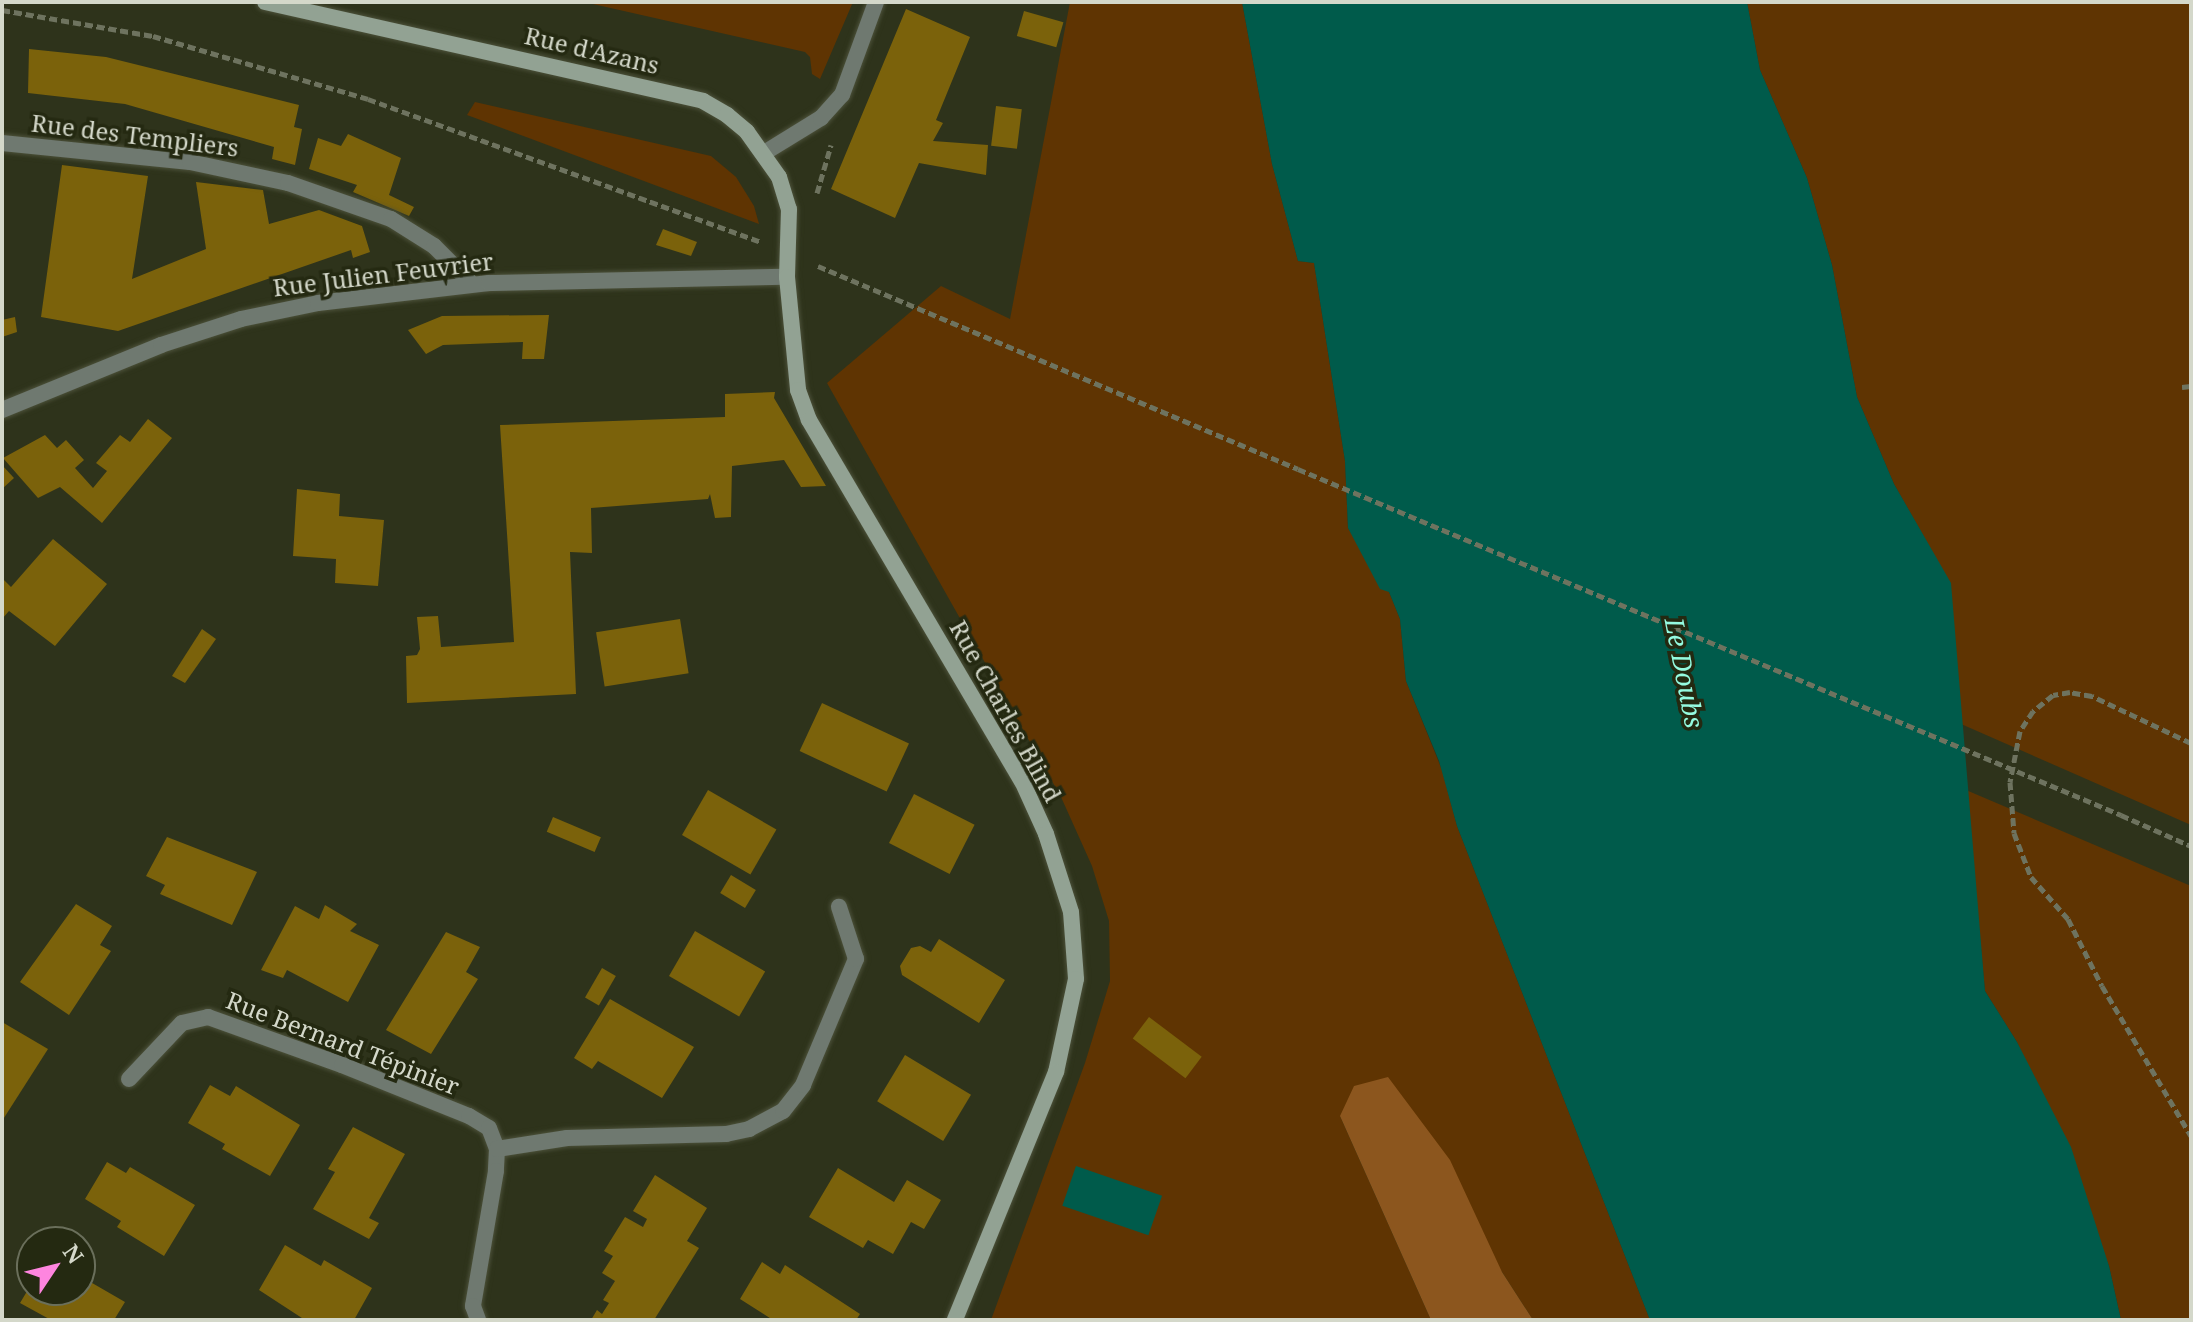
<!DOCTYPE html>
<meta charset="utf-8">
<style>
body{margin:0}
#map{position:relative;width:2193px;height:1322px;overflow:hidden;background:#2e331b;font-family:"Noto Serif",serif}
div>[style]{position:absolute}
.green>*{inset:0;background:#5f3402}
.forest>*{inset:0;background:#8c561e}
.water>*{inset:0;background:#005b4b;transform-origin:0 0}
.building>*{inset:0;background:#7b620b;transform-origin:0 0}
.path>*{height:5px;margin-top:-2.5px;transform-origin:0;background:repeating-linear-gradient(90deg,#6e735f 0 8px,transparent 0 12px)}
.roads{filter:drop-shadow(0 0 2px #4c513a) drop-shadow(0 0 2px #4c513a)}
.street>*{height:16px;margin:-8px;padding:0 8px;transform-origin:8px;border-radius:8px;background:#6f7970}
.secondary>*{height:16px;margin:-8px;padding:0 8px;transform-origin:8px;border-radius:8px;background:#92a293}
.path-bridge>*{height:5px;margin-top:-2.5px;transform-origin:0;background:repeating-linear-gradient(90deg,#6e735f 0 8px,transparent 0 12px)}
span{translate:-50% -50%;white-space:nowrap;text-align:center;line-height:1.15;-webkit-text-stroke:7px #242911;paint-order:stroke}
.street-label{font-size:24px;color:#d4d8ca}
.water-label{font-size:26px;color:#94fbe0;font-style:italic}
.frame{position:absolute;inset:0;border:4px solid #d4d8ca;pointer-events:none}
.north{position:absolute;left:16px;top:1226px;width:80px;height:80px;box-sizing:border-box;background:#242911;border:2px solid #6a6f5b;border-radius:50%;rotate:55deg;font-size:22px;font-weight:700;line-height:32px;text-align:center;color:#d4d8ca}
.north::after{content:'';display:block;margin:auto;width:28px;height:36px;background:#fe85df;clip-path:polygon(50% 0,100% 100%,50% 72%,0 100%)}
</style>
<div id="map">
<div class="green">
<i style="clip-path:polygon(584px 2px,853px 2px,820px 79px,812px 74px,810px 57px,805px 52px)"></i>
<i style="clip-path:polygon(1070px 2px,1242px 2px,1272px 164px,1298px 261px,1314px 263px,1345px 461px,1348px 528px,1389px 592px,1400px 619px,1406px 681px,1442px 770px,1457px 826px,1650px 1320px,1533px 1320px,1502px 1272px,1340px 1116px,1431px 1320px,991px 1320px,1085px 1063px,1110px 981px,1109px 921px,1092px 866px,1061px 797px,827px 383px,941px 286px,1010px 319px)"></i>
<i style="clip-path:polygon(1747px 2px,2191px 2px,2191px 825px,1961px 724px,1950px 583px,1894px 484px,1857px 397px,1832px 265px,1807px 178px,1760px 70px)"></i>
<i style="clip-path:polygon(475px 102px,711px 156px,736px 177px,754px 206px,759px 224px,467px 115px)"></i>
<i style="clip-path:polygon(1966px 790px,2191px 886px,2191px 1320px,2121px 1320px,2109px 1266px,2017px 1042px,1985px 991px)"></i>
</div>
<div class="forest">
<i style="clip-path:polygon(1388px 1077px,1450px 1160px,1502px 1272px,1533px 1320px,1431px 1320px,1340px 1116px,1354px 1086px)"></i>
</div>
<div class="water">
<i style="clip-path:polygon(1242px 2px,1747px 2px,1760px 70px,1807px 178px,1832px 265px,1857px 397px,1894px 484px,1951px 583px,1985px 991px,2017px 1042px,2071px 1147px,2109px 1266px,2121px 1320px,1650px 1320px,1457px 826px,1439px 761px,1406px 681px,1400px 619px,1389px 592px,1380px 589px,1348px 528px,1345px 461px,1314px 263px,1298px 261px,1272px 164px)"></i>
<i style="left:1076px;top:1166px;width:91px;height:42px;rotate:19deg"></i>
</div>
<div class="building">
<i style="clip-path:polygon(906px 9px,970px 37px,936px 120px,943px 123px,933px 141px,988px 145px,986px 175px,919px 163px,895px 218px,831px 189px)"></i>
<i style="left:1024px;top:11px;width:41px;height:26px;rotate:16deg"></i>
<i style="clip-path:polygon(29px 49px,106px 57px,299px 105px,294px 127px,302px 129px,295px 165px,272px 159px,274px 147px,125px 104px,28px 93px)"></i>
<i style="left:996px;top:106px;width:26px;height:40px;rotate:7deg"></i>
<i style="clip-path:polygon(348px 134px,401px 158px,389px 195px,414px 207px,409px 216px,353px 192px,357px 185px,309px 169px,318px 138px,341px 146px)"></i>
<i style="clip-path:polygon(62px 165px,148px 176px,132px 279px,206px 249px,196px 182px,263px 190px,269px 224px,319px 210px,362px 226px,370px 252px,353px 258px,351px 250px,118px 331px,41px 317px)"></i>
<i style="clip-path:polygon(663px 229px,697px 242px,691px 256px,656px 245px)"></i>
<i style="clip-path:polygon(549px 315px,544px 359px,522px 359px,523px 342px,443px 345px,426px 354px,408px 330px,442px 316px)"></i>
<i style="clip-path:polygon(15px 317px,17px 332px,2px 337px,2px 320px)"></i>
<i style="clip-path:polygon(775px 392px,774px 398px,826px 486px,801px 487px,784px 460px,732px 466px,731px 517px,715px 518px,710px 494px,708px 499px,591px 508px,592px 553px,570px 552px,576px 694px,407px 703px,406px 656px,417px 655px,420px 649px,417px 617px,438px 616px,441px 647px,514px 642px,500px 425px,725px 417px,725px 394px)"></i>
<i style="clip-path:polygon(148px 419px,172px 438px,102px 523px,60px 487px,38px 498px,3px 458px,45px 435px,57px 448px,66px 440px,84px 460px,75px 468px,93px 488px,107px 471px,96px 463px,120px 435px,130px 442px)"></i>
<i style="clip-path:polygon(2px 465px,14px 478px,2px 489px)"></i>
<i style="clip-path:polygon(297px 489px,340px 494px,339px 516px,384px 520px,378px 586px,335px 583px,336px 559px,293px 556px)"></i>
<i style="clip-path:polygon(53px 539px,107px 584px,55px 646px,9px 611px,2px 619px,2px 578px,11px 587px)"></i>
<i style="left:680px;top:619px;width:55px;height:85px;rotate:81deg"></i>
<i style="clip-path:polygon(202px 629px,216px 639px,185px 683px,172px 676px)"></i>
<i style="left:822px;top:703px;width:96px;height:53px;rotate:25deg"></i>
<i style="left:708px;top:790px;width:79px;height:52px;rotate:30deg"></i>
<i style="left:914px;top:794px;width:68px;height:55px;rotate:27deg"></i>
<i style="left:553px;top:817px;width:52px;height:16px;rotate:23deg"></i>
<i style="clip-path:polygon(167px 837px,257px 872px,232px 925px,160px 894px,165px 885px,146px 876px)"></i>
<i style="left:731px;top:875px;width:29px;height:21px;rotate:31deg"></i>
<i style="clip-path:polygon(76px 904px,112px 926px,100px 945px,111px 951px,69px 1015px,20px 982px)"></i>
<i style="clip-path:polygon(325px 905px,357px 924px,350px 931px,379px 945px,348px 1002px,287px 970px,283px 978px,261px 970px,295px 906px,319px 919px)"></i>
<i style="left:695px;top:931px;width:81px;height:52px;rotate:30deg"></i>
<i style="clip-path:polygon(446px 932px,480px 947px,466px 972px,478px 979px,431px 1054px,386px 1030px)"></i>
<i style="clip-path:polygon(939px 939px,1005px 980px,979px 1023px,902px 975px,900px 966px,911px 948px,920px 946px,931px 952px)"></i>
<i style="left:602px;top:968px;width:16px;height:34px;rotate:30deg"></i>
<i style="clip-path:polygon(610px 999px,694px 1047px,662px 1098px,598px 1061px,592px 1069px,574px 1058px)"></i>
<i style="left:1149px;top:1017px;width:66px;height:27px;rotate:37deg"></i>
<i style="clip-path:polygon(2px 1022px,48px 1049px,2px 1121px)"></i>
<i style="left:905px;top:1055px;width:77px;height:54px;rotate:31deg"></i>
<i style="clip-path:polygon(210px 1085px,230px 1096px,236px 1086px,300px 1125px,270px 1176px,222px 1149px,225px 1144px,188px 1123px)"></i>
<i style="clip-path:polygon(353px 1127px,405px 1154px,369px 1218px,379px 1223px,369px 1239px,313px 1209px,335px 1172px,328px 1169px)"></i>
<i style="clip-path:polygon(107px 1162px,126px 1173px,130px 1167px,195px 1205px,164px 1256px,117px 1227px,121px 1221px,85px 1199px)"></i>
<i style="clip-path:polygon(838px 1168px,894px 1202px,907px 1180px,941px 1200px,924px 1229px,911px 1222px,893px 1254px,868px 1240px,863px 1248px,809px 1217px)"></i>
<i style="clip-path:polygon(655px 1175px,707px 1208px,687px 1241px,699px 1248px,654px 1320px,591px 1320px,597px 1310px,602px 1314px,609px 1303px,603px 1300px,615px 1281px,602px 1273px,613px 1256px,604px 1251px,625px 1217px,643px 1227px,647px 1219px,633px 1211px)"></i>
<i style="clip-path:polygon(285px 1245px,321px 1266px,324px 1260px,372px 1288px,354px 1320px,305px 1320px,259px 1290px)"></i>
<i style="clip-path:polygon(762px 1262px,780px 1274px,785px 1265px,860px 1314px,856px 1320px,773px 1320px,740px 1299px)"></i>
<i style="clip-path:polygon(80px 1276px,125px 1302px,114px 1320px,51px 1320px,20px 1303px,32px 1283px,32px 1290px,80px 1290px)"></i>
</div>
<div class="path">
<i style="left:2px;top:10px;width:153px;rotate:9.8deg"></i>
<i style="left:153px;top:36px;width:224px;rotate:16.3deg"></i>
<i style="left:368px;top:99px;width:418px;rotate:20deg"></i>
<i style="left:817px;top:193px;width:50px;rotate:-73.7deg"></i>
<i style="left:818px;top:266px;width:521px;rotate:22.92deg"></i>
<i style="left:2182px;top:387px;width:9px;rotate:-6deg"></i>
<i style="left:2191px;top:743px;width:110px;rotate:-154.6deg"></i>
<i style="left:2092px;top:696px;width:22px;rotate:-170deg"></i>
<i style="left:2070px;top:692px;width:17px;rotate:170deg"></i>
<i style="left:2053px;top:695px;width:26px;rotate:141deg"></i>
<i style="left:2033px;top:711px;width:24px;rotate:123deg"></i>
<i style="left:2020px;top:731px;width:52px;rotate:101.1deg"></i>
<i style="left:2010px;top:782px;width:51px;rotate:85.5deg"></i>
<i style="left:2014px;top:833px;width:47px;rotate:68.9deg"></i>
<i style="left:2031px;top:877px;width:56px;rotate:48.6deg"></i>
<i style="left:2068px;top:919px;width:75px;rotate:63.1deg"></i>
<i style="left:2102px;top:986px;width:174px;rotate:59.3deg"></i>
<i style="left:2121px;top:815px;width:77px;rotate:23.9deg"></i>
</div>
<div class="roads">
<div class="street">
<i style="left:2px;top:143px;width:189px;rotate:5.8deg"></i>
<i style="left:190px;top:162px;width:100px;rotate:12.1deg"></i>
<i style="left:288px;top:183px;width:109px;rotate:19.3deg"></i>
<i style="left:391px;top:219px;width:51px;rotate:32.1deg"></i>
<i style="left:434px;top:246px;width:54px;rotate:45deg"></i>
<i style="left:764px;top:153px;width:67px;rotate:-31.6deg"></i>
<i style="left:821px;top:118px;width:31px;rotate:-48deg"></i>
<i style="left:842px;top:95px;width:99px;rotate:-69.9deg"></i>
<i style="left:2px;top:410px;width:172px;rotate:-22.2deg"></i>
<i style="left:161px;top:345px;width:84px;rotate:-18deg"></i>
<i style="left:241px;top:319px;width:79px;rotate:-11.7deg"></i>
<i style="left:318px;top:303px;width:172px;rotate:-6.7deg"></i>
<i style="left:489px;top:283px;width:298px;rotate:-1.2deg"></i>
<i style="left:129px;top:1079px;width:77px;rotate:-46.6deg"></i>
<i style="left:182px;top:1023px;width:27px;rotate:-13deg"></i>
<i style="left:208px;top:1017px;width:142px;rotate:19.7deg"></i>
<i style="left:342px;top:1065px;width:137px;rotate:21.9deg"></i>
<i style="left:469px;top:1116px;width:23px;rotate:31deg"></i>
<i style="left:489px;top:1128px;width:22px;rotate:69deg"></i>
<i style="left:497px;top:1149px;width:22px;rotate:93deg"></i>
<i style="left:496px;top:1171px;width:137px;rotate:99.7deg"></i>
<i style="left:473px;top:1306px;width:15px;rotate:70deg"></i>
<i style="left:497px;top:1149px;width:71px;rotate:-8.9deg"></i>
<i style="left:567px;top:1138px;width:159px;rotate:-1.4deg"></i>
<i style="left:726px;top:1134px;width:24px;rotate:-12deg"></i>
<i style="left:749px;top:1129px;width:38px;rotate:-28deg"></i>
<i style="left:783px;top:1111px;width:33px;rotate:-52deg"></i>
<i style="left:803px;top:1085px;width:137px;rotate:-67.2deg"></i>
<i style="left:856px;top:959px;width:55px;rotate:-108.1deg"></i>
</div>
<div class="secondary">
<i style="left:265px;top:2px;width:449px;rotate:12.7deg"></i>
<i style="left:703px;top:101px;width:28px;rotate:30deg"></i>
<i style="left:727px;top:115px;width:26px;rotate:40deg"></i>
<i style="left:747px;top:132px;width:55px;rotate:54.6deg"></i>
<i style="left:779px;top:177px;width:34px;rotate:73deg"></i>
<i style="left:789px;top:209px;width:68px;rotate:91.7deg"></i>
<i style="left:787px;top:277px;width:114px;rotate:84.4deg"></i>
<i style="left:798px;top:390px;width:32px;rotate:70deg"></i>
<i style="left:809px;top:420px;width:419px;rotate:59.5deg"></i>
<i style="left:1022px;top:781px;width:58px;rotate:65.6deg"></i>
<i style="left:1046px;top:834px;width:82px;rotate:72.2deg"></i>
<i style="left:1071px;top:912px;width:67px;rotate:85.7deg"></i>
<i style="left:1076px;top:979px;width:95px;rotate:102.1deg"></i>
<i style="left:1056px;top:1072px;width:268px;rotate:112.2deg"></i>
</div>
</div>
<div class="path-bridge">
<i style="left:1298px;top:469px;width:893px;rotate:22.8deg"></i>
</div>
<div class="street-label">
<span style="left:592px;top:50px;rotate:13deg">Rue d'Azans</span>
<span style="left:135px;top:135px;rotate:7deg">Rue des Templiers</span>
<span style="left:383px;top:274px;rotate:-7deg">Rue Julien Feuvrier</span>
<span style="left:1006px;top:711px;rotate:61deg">Rue Charles Blind</span>
<span style="left:343px;top:1043px;rotate:21deg">Rue Bernard Tépinier</span>
</div>
<div class="water-label">
<span style="left:1684px;top:673px;rotate:79deg">Le Doubs</span>
</div>
<div class="frame"></div>
<div class="north">N</div>
</div>
